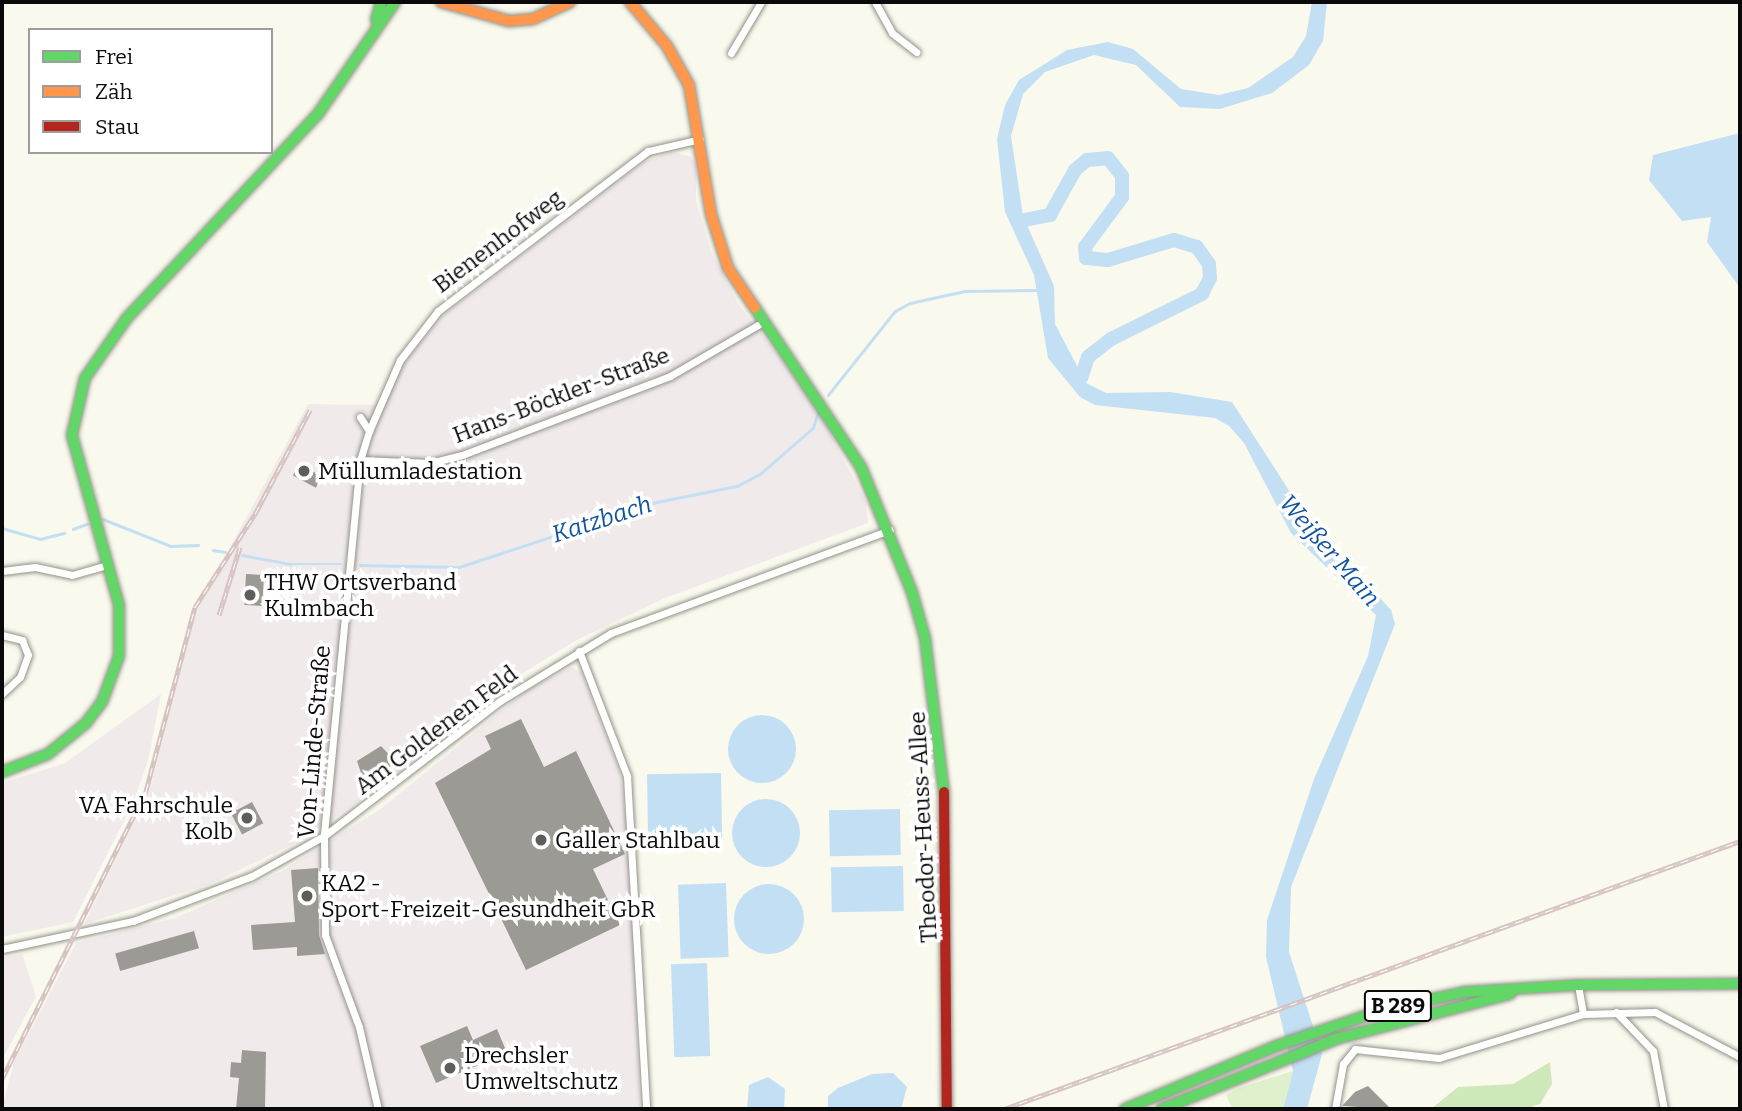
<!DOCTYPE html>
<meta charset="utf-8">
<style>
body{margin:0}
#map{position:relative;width:1742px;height:1111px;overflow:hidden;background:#faf9ed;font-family:Bitter,serif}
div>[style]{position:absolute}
.industrial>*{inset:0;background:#f1eaeb}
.green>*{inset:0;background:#dff0cd}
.forest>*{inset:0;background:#cfe8ba}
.water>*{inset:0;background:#c3dff4;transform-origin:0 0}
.round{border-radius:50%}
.stream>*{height:2.5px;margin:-1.25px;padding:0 1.25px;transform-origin:1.25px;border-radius:1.25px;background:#c3dff4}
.river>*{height:14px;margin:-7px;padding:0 7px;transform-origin:7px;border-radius:7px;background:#c3dff4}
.building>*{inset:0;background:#9c9a94;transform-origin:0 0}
.roads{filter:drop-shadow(0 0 2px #92928c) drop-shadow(0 0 2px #92928c)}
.street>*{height:7px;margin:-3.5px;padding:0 3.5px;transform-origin:3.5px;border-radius:3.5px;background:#fefefc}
.fast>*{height:10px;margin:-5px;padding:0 5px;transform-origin:5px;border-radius:5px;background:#63d668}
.slow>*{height:10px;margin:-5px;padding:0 5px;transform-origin:5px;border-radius:5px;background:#ff974d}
.jam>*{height:10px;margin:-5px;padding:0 5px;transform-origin:5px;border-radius:5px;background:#b3261e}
.rail>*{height:5px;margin-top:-2.5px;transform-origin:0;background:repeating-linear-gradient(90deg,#fff 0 8px,#d6c4c2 0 16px);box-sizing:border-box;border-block:2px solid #d6c4c2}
.dots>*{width:19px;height:19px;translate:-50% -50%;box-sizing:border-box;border:4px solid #fff;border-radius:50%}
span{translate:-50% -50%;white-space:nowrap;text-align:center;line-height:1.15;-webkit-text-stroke:7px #fff;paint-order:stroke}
.shield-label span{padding:2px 5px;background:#fff;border:2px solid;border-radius:5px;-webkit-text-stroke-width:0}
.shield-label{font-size:21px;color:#0a0a0a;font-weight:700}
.street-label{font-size:23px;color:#0a0a0a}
.poi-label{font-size:23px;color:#0a0a0a}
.left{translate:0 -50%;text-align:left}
.right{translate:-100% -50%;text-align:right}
.water-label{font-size:24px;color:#13539d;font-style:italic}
.frame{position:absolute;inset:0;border:4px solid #0a0a0a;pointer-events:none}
.legend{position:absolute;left:28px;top:28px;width:245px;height:126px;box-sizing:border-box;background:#fff;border:2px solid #9d9d9d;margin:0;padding:9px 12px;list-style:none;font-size:21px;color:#0a0a0a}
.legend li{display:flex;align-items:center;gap:14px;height:35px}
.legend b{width:35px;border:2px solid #9d9d9d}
</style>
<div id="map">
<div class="industrial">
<i style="clip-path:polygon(672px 152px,690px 156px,696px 165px,696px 201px,712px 254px,739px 305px,813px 401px,866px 502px,868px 523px,665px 598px,575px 641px,502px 686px,394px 776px,302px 840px,210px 884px,84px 924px,149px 792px,197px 608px,308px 404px,384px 405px,403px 365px,442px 316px,646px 161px)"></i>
<i style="clip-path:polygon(571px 667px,582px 673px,620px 773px,631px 859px,640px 1109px,2px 1109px,14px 1062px,76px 943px,175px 918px,282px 871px,382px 808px,524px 692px)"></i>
<i style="clip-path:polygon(161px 694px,148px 761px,133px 803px,73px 922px,2px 937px,2px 783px,65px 763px)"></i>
<i style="clip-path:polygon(22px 954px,36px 996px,2px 1060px,2px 958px)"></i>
</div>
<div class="green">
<i style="clip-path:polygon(1293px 1071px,1283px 1109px,1232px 1108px,1226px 1095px,1239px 1088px)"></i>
</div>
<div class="forest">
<i style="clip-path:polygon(1550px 1062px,1552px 1084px,1540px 1104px,1524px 1109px,1431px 1109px,1458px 1087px,1513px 1084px)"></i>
</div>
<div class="water">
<i style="clip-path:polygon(1312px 2px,1327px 2px,1323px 41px,1309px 65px,1272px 93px,1220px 109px,1180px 107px,1136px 65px,1094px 55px,1045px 72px,1023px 94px,1011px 136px,1023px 216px,1054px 286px,1055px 324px,1086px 383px,1106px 393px,1170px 392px,1232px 402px,1310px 523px,1391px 610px,1395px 624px,1291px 887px,1289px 952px,1322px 1054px,1307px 1109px,1283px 1109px,1293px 1071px,1266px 957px,1267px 920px,1314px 779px,1368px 656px,1376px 615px,1291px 533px,1244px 443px,1229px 426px,1215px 418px,1095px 405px,1080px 397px,1048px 358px,1034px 275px,1005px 212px,997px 139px,1005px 105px,1019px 80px,1067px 50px,1108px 42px,1133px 49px,1181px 89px,1219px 95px,1248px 88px,1293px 57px,1306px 36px)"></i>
<i style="clip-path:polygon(1740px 133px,1740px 288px,1707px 242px,1711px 217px,1682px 221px,1649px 180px,1653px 155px)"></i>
<i class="round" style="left:728px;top:715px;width:68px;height:68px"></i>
<i style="left:721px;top:773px;width:65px;height:74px;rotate:89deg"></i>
<i class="round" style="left:732px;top:799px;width:68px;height:68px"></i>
<i style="left:900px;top:809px;width:46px;height:71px;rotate:89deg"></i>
<i style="left:903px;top:866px;width:45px;height:72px;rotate:89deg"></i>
<i style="left:726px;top:883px;width:74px;height:48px;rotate:88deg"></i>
<i class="round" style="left:734px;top:884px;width:70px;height:70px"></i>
<i style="left:707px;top:963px;width:93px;height:36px;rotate:88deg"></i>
<i style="clip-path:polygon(893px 1073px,907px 1087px,901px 1109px,828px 1109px,828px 1096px,838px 1088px,872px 1074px)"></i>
<i style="clip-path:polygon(768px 1077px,785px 1089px,784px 1109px,747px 1109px,749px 1085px)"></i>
</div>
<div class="stream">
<i style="left:828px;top:395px;width:107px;rotate:-51.4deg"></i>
<i style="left:895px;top:311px;width:17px;rotate:-28deg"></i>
<i style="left:910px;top:303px;width:56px;rotate:-12.3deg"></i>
<i style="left:965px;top:291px;width:70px;rotate:-0.8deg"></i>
<i style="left:103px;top:519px;width:73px;rotate:21.7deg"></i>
<i style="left:171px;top:546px;width:27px;rotate:-2deg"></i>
<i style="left:2px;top:528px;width:40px;rotate:16deg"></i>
<i style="left:40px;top:539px;width:25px;rotate:-14deg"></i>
<i style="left:73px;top:529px;width:15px;rotate:-20deg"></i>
<i style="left:213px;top:550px;width:12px;rotate:9deg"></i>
<i style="left:242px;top:555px;width:50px;rotate:10.4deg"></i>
<i style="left:291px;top:564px;width:50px"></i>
<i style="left:360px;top:565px;width:99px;rotate:1.2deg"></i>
<i style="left:459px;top:567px;width:208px;rotate:-18.2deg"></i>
<i style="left:657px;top:502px;width:82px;rotate:-11.3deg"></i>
<i style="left:737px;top:486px;width:26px;rotate:-28deg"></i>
<i style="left:760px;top:474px;width:70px;rotate:-41deg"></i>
<i style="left:813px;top:428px;width:16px;rotate:-72deg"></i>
</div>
<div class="river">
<i style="left:1019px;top:221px;width:32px;rotate:-11deg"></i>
<i style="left:1050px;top:215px;width:51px;rotate:-60.9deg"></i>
<i style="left:1075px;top:170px;width:16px;rotate:-40deg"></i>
<i style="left:1087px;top:160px;width:21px;rotate:-5deg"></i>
<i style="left:1108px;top:158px;width:23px;rotate:52deg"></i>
<i style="left:1122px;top:176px;width:21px;rotate:90deg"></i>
<i style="left:1122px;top:197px;width:62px;rotate:126.5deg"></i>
<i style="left:1085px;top:247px;width:11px;rotate:85deg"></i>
<i style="left:1086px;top:258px;width:22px;rotate:5deg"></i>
<i style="left:1108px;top:260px;width:69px;rotate:-16.9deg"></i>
<i style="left:1174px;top:240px;width:24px;rotate:17deg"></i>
<i style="left:1197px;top:247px;width:21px;rotate:55deg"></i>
<i style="left:1209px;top:264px;width:14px;rotate:86deg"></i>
<i style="left:1210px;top:278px;width:18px;rotate:117deg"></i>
<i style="left:1202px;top:294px;width:102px;rotate:153.7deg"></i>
<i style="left:1111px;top:339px;width:29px;rotate:142deg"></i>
<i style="left:1088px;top:357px;width:22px;rotate:108deg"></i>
</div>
<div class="building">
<i style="left:299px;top:464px;width:26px;height:13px;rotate:28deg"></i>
<i style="left:246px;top:574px;width:18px;height:31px;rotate:3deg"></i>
<i style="clip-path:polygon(521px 719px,544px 767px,576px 751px,625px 854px,593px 869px,620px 925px,526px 970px,435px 783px,491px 749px,485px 736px)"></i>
<i style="clip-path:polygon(381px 746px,397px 763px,365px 785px,357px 761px)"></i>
<i style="left:252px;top:802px;width:24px;height:24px;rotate:62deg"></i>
<i style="clip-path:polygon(318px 868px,319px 935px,325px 954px,297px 956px,297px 947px,253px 950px,251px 925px,295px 922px,291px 870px)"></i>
<i style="left:194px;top:931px;width:18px;height:82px;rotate:74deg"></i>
<i style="clip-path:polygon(467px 1026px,473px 1040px,497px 1029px,507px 1053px,436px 1083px,420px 1046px)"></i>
<i style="clip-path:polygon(242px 1050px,266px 1052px,265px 1109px,236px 1109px,239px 1078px,230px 1077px,231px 1062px,241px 1063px)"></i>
<i style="clip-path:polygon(1368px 1086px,1391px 1109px,1342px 1106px,1355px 1092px)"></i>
</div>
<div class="roads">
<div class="street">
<i style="left:875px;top:2px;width:35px;rotate:61deg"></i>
<i style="left:892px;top:33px;width:31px;rotate:38deg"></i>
<i style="left:731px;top:53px;width:59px;rotate:-59.5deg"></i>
<i style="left:360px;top:417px;width:17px;rotate:57deg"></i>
<i style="left:369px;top:431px;width:30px;rotate:107deg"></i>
<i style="left:360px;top:460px;width:378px;rotate:95.5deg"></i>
<i style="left:324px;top:836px;width:99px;rotate:89.4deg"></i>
<i style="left:325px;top:935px;width:98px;rotate:69.7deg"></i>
<i style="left:359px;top:1027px;width:84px;rotate:77deg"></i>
<i style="left:369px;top:431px;width:77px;rotate:-66.4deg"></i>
<i style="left:400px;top:360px;width:62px;rotate:-52.2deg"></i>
<i style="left:438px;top:311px;width:264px;rotate:-37.3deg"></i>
<i style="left:648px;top:151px;width:53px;rotate:-13deg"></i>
<i style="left:360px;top:460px;width:70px;rotate:2.5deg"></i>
<i style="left:430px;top:463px;width:33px;rotate:-14deg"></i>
<i style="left:462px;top:455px;width:222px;rotate:-20.8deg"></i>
<i style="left:670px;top:376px;width:108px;rotate:-30.1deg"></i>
<i style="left:2px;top:571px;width:33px;rotate:-7deg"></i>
<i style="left:35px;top:567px;width:38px;rotate:12deg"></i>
<i style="left:72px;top:575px;width:37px;rotate:-16deg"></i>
<i style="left:2px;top:635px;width:21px;rotate:14deg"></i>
<i style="left:22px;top:640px;width:16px;rotate:68deg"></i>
<i style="left:28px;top:655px;width:23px;rotate:110deg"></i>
<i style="left:20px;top:677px;width:25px;rotate:137deg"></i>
<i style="left:579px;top:651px;width:134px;rotate:69deg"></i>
<i style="left:627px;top:776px;width:334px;rotate:86.7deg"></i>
<i style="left:2px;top:949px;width:134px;rotate:-12.1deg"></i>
<i style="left:133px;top:921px;width:127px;rotate:-20.7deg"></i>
<i style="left:252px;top:876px;width:82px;rotate:-29.1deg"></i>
<i style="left:324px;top:836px;width:222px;rotate:-37.5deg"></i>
<i style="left:500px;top:701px;width:130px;rotate:-31.5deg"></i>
<i style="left:611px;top:633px;width:297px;rotate:-20.3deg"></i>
<i style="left:1578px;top:985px;width:29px;rotate:80deg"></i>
<i style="left:1616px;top:1012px;width:54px;rotate:46.5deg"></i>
<i style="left:1653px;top:1051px;width:59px;rotate:79.3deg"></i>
<i style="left:1335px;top:1109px;width:46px;rotate:-79.9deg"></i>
<i style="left:1343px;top:1064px;width:19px;rotate:-51deg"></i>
<i style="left:1355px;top:1049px;width:84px;rotate:6.1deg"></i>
<i style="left:1439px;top:1058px;width:151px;rotate:-17deg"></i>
<i style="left:1583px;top:1014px;width:72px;rotate:-1.6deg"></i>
<i style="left:1655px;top:1012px;width:96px;rotate:27.9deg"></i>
</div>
<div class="fast">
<i style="left:376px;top:20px;width:19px;rotate:-74deg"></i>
<i style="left:755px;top:308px;width:191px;rotate:56.3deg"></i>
<i style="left:861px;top:467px;width:135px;rotate:67.8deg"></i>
<i style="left:912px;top:592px;width:48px;rotate:74.2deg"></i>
<i style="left:925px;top:638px;width:155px;rotate:83deg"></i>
<i style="left:2px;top:772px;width:49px;rotate:-21.4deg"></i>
<i style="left:48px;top:754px;width:49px;rotate:-39.2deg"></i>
<i style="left:86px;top:723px;width:26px;rotate:-53deg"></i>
<i style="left:102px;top:702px;width:49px;rotate:-69.7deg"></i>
<i style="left:119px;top:656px;width:51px;rotate:-90deg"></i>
<i style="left:119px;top:605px;width:176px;rotate:-105.5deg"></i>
<i style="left:72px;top:435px;width:58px;rotate:-77.2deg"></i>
<i style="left:85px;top:378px;width:73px;rotate:-55deg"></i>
<i style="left:127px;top:318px;width:279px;rotate:-46.9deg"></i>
<i style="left:318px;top:114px;width:136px;rotate:-55.5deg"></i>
<i style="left:1578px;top:985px;width:162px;rotate:-0.4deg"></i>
<i style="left:1125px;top:1109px;width:164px;rotate:-22.6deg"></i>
<i style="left:1276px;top:1046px;width:115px;rotate:-18.7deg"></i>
<i style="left:1385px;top:1009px;width:81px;rotate:-12.1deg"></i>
<i style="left:1464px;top:992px;width:114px;rotate:-3.5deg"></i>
<i style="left:1162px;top:1109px;width:188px;rotate:-21.9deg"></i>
<i style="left:1336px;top:1039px;width:180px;rotate:-14.5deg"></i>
</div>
<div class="slow">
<i style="left:441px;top:2px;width:71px;rotate:15.6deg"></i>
<i style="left:509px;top:21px;width:24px;rotate:-5deg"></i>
<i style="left:533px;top:19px;width:41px;rotate:-24.7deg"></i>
<i style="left:630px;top:2px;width:57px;rotate:49.9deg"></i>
<i style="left:667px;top:46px;width:45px;rotate:60.6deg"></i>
<i style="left:689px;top:85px;width:131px;rotate:80.3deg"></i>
<i style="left:711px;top:214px;width:57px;rotate:72.5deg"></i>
<i style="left:728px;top:268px;width:48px;rotate:56deg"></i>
</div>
<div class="jam">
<i style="left:944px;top:792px;width:317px;rotate:89.5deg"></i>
</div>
</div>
<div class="rail">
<i style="left:219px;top:615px;width:71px;rotate:-72.8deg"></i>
<i style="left:2px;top:1079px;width:322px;rotate:-63.4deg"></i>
<i style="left:146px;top:791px;width:190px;rotate:-75.1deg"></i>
<i style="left:195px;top:607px;width:111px;rotate:-57.2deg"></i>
<i style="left:255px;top:514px;width:118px;rotate:-62.1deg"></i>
<i style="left:1004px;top:1109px;width:783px;rotate:-20.01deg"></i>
</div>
<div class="dots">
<i style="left:304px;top:471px;background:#5e5e59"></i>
<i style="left:250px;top:595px;background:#5e5e59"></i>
<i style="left:247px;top:818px;background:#5e5e59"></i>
<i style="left:541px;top:840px;background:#5e5e59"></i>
<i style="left:307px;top:896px;background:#5e5e59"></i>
<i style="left:450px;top:1068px;background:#5e5e59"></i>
</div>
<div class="shield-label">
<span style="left:1398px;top:1006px">B 289</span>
</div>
<div class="street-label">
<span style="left:498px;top:241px;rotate:-37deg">Bienenhofweg</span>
<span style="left:561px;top:395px;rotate:-21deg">Hans-Böckler-Straße</span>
<span style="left:436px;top:730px;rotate:-37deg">Am Goldenen Feld</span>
<span style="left:314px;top:742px;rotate:-85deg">Von-Linde-Straße</span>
<span style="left:923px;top:827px;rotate:-93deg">Theodor-Heuss-Allee</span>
</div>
<div class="poi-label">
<span class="left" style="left:318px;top:471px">Müllumladestation</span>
<span class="left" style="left:264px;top:595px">THW Ortsverband<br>Kulmbach</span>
<span class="right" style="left:233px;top:818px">VA Fahrschule<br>Kolb</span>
<span class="left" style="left:555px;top:840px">Galler Stahlbau</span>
<span class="left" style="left:321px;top:896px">KA2 -<br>Sport-Freizeit-Gesundheit GbR</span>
<span class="left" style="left:464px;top:1068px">Drechsler<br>Umweltschutz</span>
</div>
<div class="water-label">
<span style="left:602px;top:520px;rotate:-18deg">Katzbach</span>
<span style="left:1329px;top:551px;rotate:49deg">Weißer Main</span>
</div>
<div class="frame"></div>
<ul class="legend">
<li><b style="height:9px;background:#63d668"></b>Frei</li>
<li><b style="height:9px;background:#ff974d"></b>Zäh</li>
<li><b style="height:9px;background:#b3261e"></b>Stau</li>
</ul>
</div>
